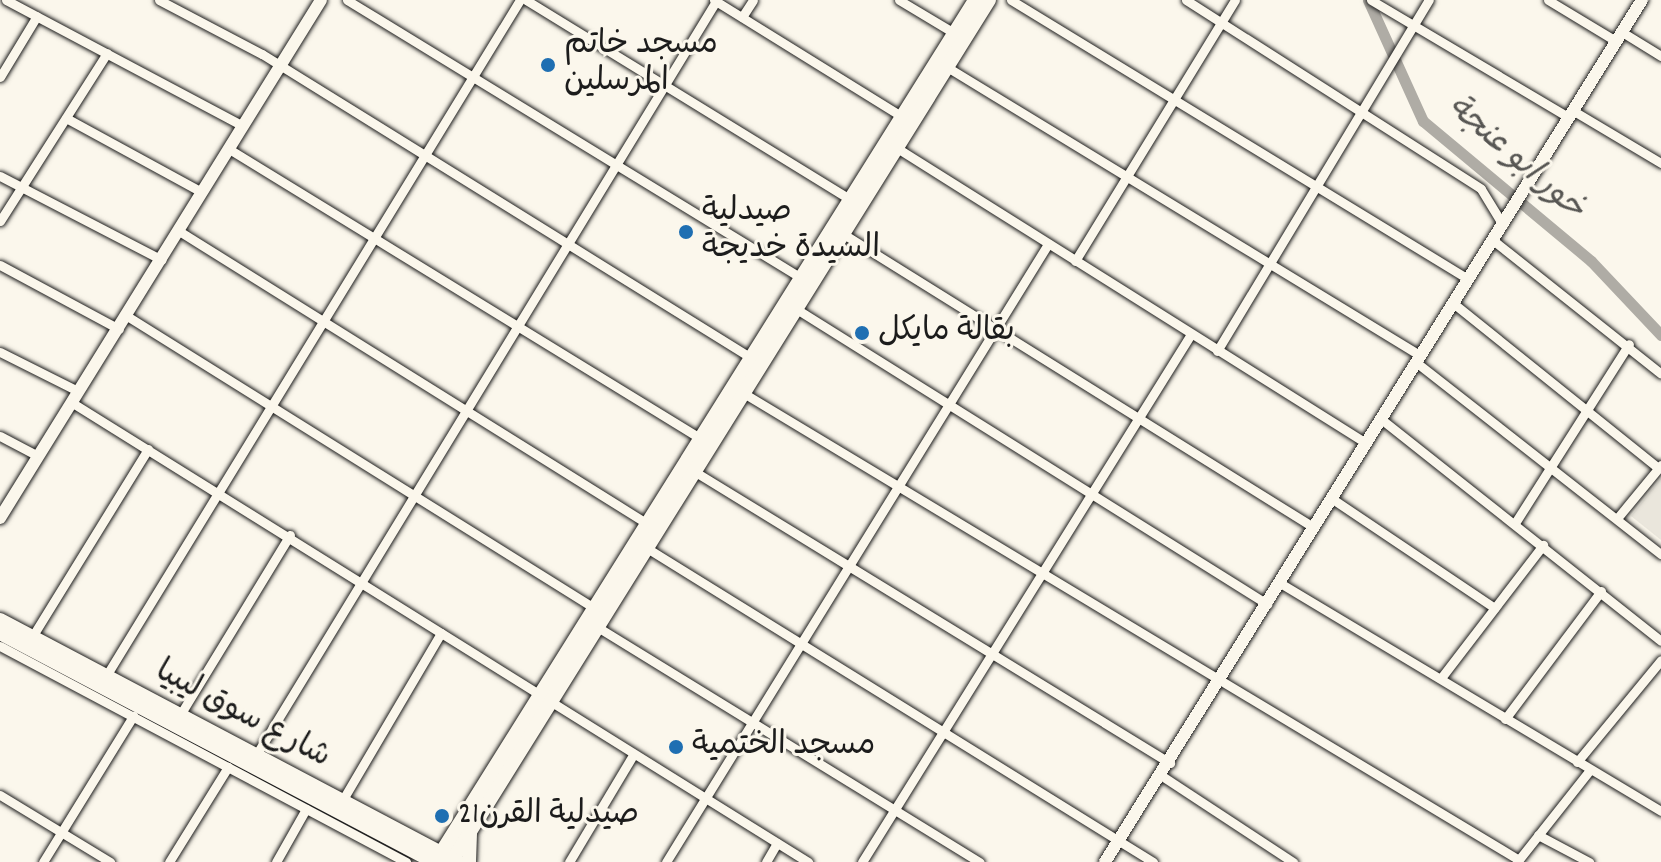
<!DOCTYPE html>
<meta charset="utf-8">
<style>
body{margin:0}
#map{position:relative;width:1661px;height:862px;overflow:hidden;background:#fbf7ec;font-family:Dekko,"Playpen Sans Arabic",sans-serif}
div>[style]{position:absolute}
.built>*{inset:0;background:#eae6dc}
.canal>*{height:11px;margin:-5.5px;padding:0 5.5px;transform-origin:5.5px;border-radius:5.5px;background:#afaca5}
.roads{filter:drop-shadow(0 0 2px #1c1c1c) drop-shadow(0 0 2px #1c1c1c)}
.minor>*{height:9px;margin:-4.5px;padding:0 4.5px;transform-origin:4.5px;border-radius:4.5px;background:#fbf7ec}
.tertiary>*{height:12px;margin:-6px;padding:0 6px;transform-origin:6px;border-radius:6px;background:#fbf7ec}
.secondary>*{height:14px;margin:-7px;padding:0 7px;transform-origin:7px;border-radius:7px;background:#fbf7ec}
.primary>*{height:14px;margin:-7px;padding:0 7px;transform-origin:7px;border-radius:7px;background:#fbf7ec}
.dots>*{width:22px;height:22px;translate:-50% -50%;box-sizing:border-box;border:4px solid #fbf7ec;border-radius:50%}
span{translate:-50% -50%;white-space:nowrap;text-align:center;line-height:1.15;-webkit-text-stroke:6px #fbf7ec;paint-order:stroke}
.poi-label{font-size:32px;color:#1c1c1c}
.left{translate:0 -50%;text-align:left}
.street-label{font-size:32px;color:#1c1c1c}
.water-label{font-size:34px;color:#575653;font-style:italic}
</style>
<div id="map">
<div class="built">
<i style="clip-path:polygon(1661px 478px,1661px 540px,1631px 516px)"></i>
</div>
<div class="canal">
<i style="left:1368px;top:0;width:133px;rotate:65.6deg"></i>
<i style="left:1423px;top:121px;width:219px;rotate:39.8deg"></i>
<i style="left:1591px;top:261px;width:102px;rotate:46.6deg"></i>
</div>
<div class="roads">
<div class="minor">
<i style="left:6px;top:0;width:268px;rotate:28deg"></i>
<i style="left:159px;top:0;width:116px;rotate:27.7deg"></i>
<i style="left:262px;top:54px;width:578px;rotate:31.85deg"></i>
<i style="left:347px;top:0;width:535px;rotate:31.46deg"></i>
<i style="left:526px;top:0;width:382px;rotate:31.6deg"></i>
<i style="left:714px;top:0;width:222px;rotate:31.8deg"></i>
<i style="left:899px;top:0;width:64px;rotate:31deg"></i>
<i style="left:1011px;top:0;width:535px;rotate:31.4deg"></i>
<i style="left:1186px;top:0;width:350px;rotate:32.6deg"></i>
<i style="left:1481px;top:189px;width:42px;rotate:58.6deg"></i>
<i style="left:1371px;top:0;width:229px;rotate:30.7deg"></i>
<i style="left:1548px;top:0;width:79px;rotate:31.1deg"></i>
<i style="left:742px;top:17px;width:20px;rotate:-57deg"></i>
<i style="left:1622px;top:32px;width:46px;rotate:31.6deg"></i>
<i style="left:947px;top:67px;width:555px;rotate:31.37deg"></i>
<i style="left:0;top:77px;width:71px;rotate:-58.8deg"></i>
<i style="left:1572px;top:110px;width:104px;rotate:30.8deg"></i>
<i style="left:66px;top:118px;width:155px;rotate:28.6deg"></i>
<i style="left:897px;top:148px;width:554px;rotate:32.17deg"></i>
<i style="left:229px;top:149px;width:556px;rotate:31.55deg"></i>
<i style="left:0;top:176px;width:182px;rotate:27.4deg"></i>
<i style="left:0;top:221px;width:199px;rotate:-57.5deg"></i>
<i style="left:179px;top:231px;width:557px;rotate:32.01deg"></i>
<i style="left:845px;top:235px;width:552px;rotate:31.96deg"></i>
<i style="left:1494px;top:241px;width:213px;rotate:38.5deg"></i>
<i style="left:1075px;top:261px;width:306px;rotate:-58.5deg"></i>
<i style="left:0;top:265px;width:135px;rotate:28.3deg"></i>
<i style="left:1453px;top:303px;width:263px;rotate:38.8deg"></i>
<i style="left:798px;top:310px;width:554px;rotate:32.08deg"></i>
<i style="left:127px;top:316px;width:557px;rotate:32.01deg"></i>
<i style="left:1217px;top:351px;width:410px;rotate:-58.9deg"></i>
<i style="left:0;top:352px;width:87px;rotate:26.6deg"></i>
<i style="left:1417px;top:363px;width:310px;rotate:38.1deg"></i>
<i style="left:745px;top:394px;width:903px;rotate:31.05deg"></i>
<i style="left:71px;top:402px;width:869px;rotate:31.97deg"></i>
<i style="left:1381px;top:419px;width:357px;rotate:38.4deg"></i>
<i style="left:0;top:436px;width:43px;rotate:27.8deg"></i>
<i style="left:697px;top:473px;width:555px;rotate:31.51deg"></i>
<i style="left:1331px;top:498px;width:197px;rotate:33.9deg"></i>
<i style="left:1619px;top:516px;width:66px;rotate:-50.5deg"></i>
<i style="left:1515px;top:523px;width:212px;rotate:-57.5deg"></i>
<i style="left:650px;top:550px;width:592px;rotate:31.81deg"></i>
<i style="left:1280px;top:583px;width:444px;rotate:30.9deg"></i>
<i style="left:599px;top:628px;width:447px;rotate:31.6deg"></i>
<i style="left:32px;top:637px;width:221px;rotate:-58.3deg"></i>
<i style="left:0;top:646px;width:460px;rotate:28deg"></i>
<i style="left:106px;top:676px;width:793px;rotate:-58.52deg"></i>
<i style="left:1441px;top:678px;width:168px;rotate:-52.5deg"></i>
<i style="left:180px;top:715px;width:211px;rotate:-58.6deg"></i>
<i style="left:1505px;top:719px;width:160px;rotate:-53.1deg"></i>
<i style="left:256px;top:755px;width:883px;rotate:-58.61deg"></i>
<i style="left:1577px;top:762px;width:132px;rotate:-50.5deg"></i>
<i style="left:1162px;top:776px;width:157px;rotate:33.3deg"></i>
<i style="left:0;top:795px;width:129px;rotate:31.3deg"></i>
<i style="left:342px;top:801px;width:195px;rotate:-59.5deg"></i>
<i style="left:1538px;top:835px;width:58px;rotate:27.9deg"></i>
<i style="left:43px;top:862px;width:172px;rotate:-58.3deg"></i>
<i style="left:169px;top:862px;width:112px;rotate:-58.2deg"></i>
<i style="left:276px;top:862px;width:61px;rotate:-60.5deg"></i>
<i style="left:569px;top:862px;width:125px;rotate:-59.1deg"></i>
<i style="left:666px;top:862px;width:727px;rotate:-58.28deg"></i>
<i style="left:766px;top:862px;width:22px;rotate:-60deg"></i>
<i style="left:862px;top:862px;width:622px;rotate:-58.07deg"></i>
<i style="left:1517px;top:862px;width:117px;rotate:-51.6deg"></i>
</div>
<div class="tertiary">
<i style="left:0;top:518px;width:609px;rotate:-58.21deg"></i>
<i style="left:1105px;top:862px;width:1016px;rotate:-58.08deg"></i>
</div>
<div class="secondary">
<i style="left:436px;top:861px;width:1016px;rotate:-57.95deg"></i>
<i style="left:451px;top:862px;width:1016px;rotate:-58.03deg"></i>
</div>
<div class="primary">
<i style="left:0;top:620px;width:518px;rotate:27.85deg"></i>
<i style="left:0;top:633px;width:492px;rotate:27.8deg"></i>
<i style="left:469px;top:862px;width:30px;rotate:-88deg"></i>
</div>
</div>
<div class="dots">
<i style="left:548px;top:65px;background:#1f6fb2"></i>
<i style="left:686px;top:232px;background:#1f6fb2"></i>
<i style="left:862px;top:333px;background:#1f6fb2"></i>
<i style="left:676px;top:747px;background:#1f6fb2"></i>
<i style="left:442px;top:816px;background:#1f6fb2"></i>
</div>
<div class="poi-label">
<span class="left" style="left:564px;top:65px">مسجد خاتم<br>المرسلين</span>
<span class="left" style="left:702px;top:232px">صيدلية<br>السيدة خديجة</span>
<span class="left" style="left:878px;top:333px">بقالة مايكل</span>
<span class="left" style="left:692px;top:747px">مسجد الختمية</span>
<span class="left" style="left:458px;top:816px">صيدلية القرن21</span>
</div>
<div class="street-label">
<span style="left:242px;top:716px;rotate:28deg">شارع سوق ليبيا</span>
</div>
<div class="water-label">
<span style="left:1515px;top:159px;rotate:41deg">خور ابو عنجة</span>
</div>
</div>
